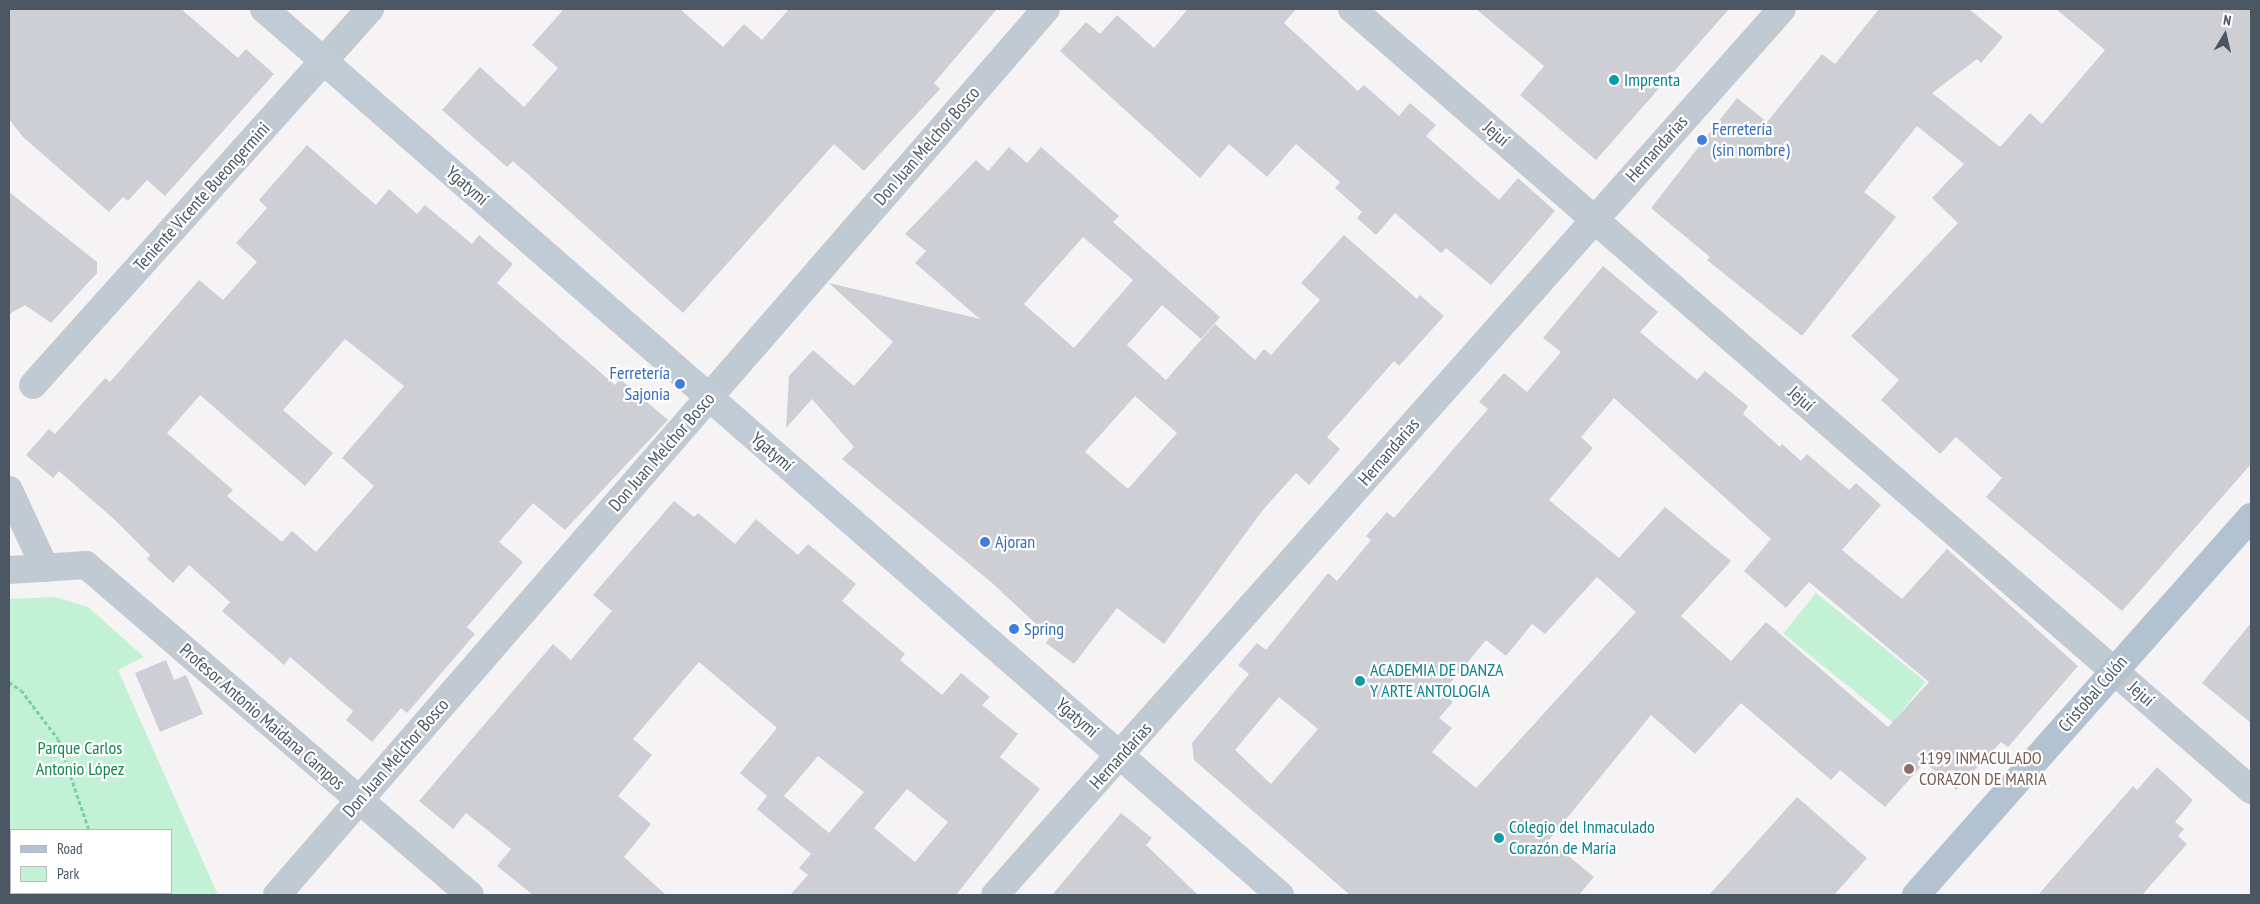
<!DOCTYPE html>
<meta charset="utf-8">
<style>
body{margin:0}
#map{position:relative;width:2260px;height:904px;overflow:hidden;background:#f5f3f3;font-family:"PT Sans Narrow",sans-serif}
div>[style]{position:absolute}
.green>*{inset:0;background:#c3f1d5;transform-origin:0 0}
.building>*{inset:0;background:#cdcfd5}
.path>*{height:3px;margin-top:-1.5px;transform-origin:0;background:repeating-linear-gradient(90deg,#7ad0a6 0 4px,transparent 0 6.5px)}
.street>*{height:28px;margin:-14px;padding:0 14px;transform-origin:14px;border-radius:14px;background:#c1cad2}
.secondary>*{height:28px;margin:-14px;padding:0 14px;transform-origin:14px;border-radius:14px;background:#c1cbd6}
.primary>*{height:28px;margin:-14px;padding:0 14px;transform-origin:14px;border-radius:14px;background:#b3c2d1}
.dots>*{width:14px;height:14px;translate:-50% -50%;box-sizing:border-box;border:2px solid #fff;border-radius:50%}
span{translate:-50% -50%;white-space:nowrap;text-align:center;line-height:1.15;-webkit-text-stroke:4.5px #fff;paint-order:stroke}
.culture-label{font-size:18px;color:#0d838f}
.left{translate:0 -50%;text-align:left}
.shop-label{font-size:18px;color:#366cbe}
.right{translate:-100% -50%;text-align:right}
.street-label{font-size:18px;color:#4a5661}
.park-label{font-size:18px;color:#17864f}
.education-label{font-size:18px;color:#785e54}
.frame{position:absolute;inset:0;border:10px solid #4a5661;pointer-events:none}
.legend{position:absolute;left:10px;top:829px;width:162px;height:65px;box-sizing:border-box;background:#fff;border:1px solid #b7bbc0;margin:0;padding:6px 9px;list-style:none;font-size:15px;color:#4a5661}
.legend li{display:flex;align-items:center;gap:10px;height:25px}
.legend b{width:25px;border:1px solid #b7bbc0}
.north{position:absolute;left:2200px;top:10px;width:50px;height:50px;-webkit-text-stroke:4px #fff;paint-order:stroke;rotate:9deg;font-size:14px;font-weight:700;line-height:20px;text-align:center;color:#4a5661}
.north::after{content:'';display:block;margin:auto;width:18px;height:22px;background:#4a5661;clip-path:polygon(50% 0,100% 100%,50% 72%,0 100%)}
</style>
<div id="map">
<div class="green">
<i style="left:1816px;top:593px;width:141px;height:52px;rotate:39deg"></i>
<i style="clip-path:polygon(evenodd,55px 597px,88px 607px,144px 657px,118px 670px,218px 895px,9px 895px,9px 599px,55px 597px,11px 830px,171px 830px,171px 893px,11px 893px,11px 830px)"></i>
</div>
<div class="building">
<i style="clip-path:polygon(9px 9px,181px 9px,238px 58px,246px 49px,274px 74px,165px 196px,147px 180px,128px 201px,123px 197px,109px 212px,23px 137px,9px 119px)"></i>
<i style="clip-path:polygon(564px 9px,680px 9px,723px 47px,744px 24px,762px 40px,789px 9px,997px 9px,934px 83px,940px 89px,864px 171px,834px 144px,683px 313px,513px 161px,507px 167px,442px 110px,480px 67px,524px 107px,558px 68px,532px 45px)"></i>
<i style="clip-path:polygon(1188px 9px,1296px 9px,1284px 23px,1358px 91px,1364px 85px,1399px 116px,1410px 103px,1436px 125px,1426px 136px,1499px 200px,1518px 178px,1555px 211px,1491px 285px,1446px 248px,1441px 253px,1395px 213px,1376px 235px,1357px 218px,1362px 212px,1335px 188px,1340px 182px,1296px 144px,1267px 177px,1229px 144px,1200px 178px,1060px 51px,1086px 22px,1100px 34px,1117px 15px,1154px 48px)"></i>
<i style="clip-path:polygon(1476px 9px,1729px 9px,1596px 160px,1520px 95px,1544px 66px)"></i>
<i style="clip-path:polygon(1879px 9px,1969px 9px,2003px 37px,1981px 63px,1977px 59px,1932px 93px,2000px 147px,2030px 113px,2042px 124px,2105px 50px,2056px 9px,2251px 9px,2251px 464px,2122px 611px,1986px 497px,2002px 478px,1956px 437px,1940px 454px,1881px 400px,1899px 380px,1851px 336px,1958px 223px,1932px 198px,1964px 164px,1917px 126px,1864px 192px,1896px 217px,1802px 336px,1707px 260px,1710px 257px,1651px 208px,1737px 98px,1767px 122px,1822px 54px,1835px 64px)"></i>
<i style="clip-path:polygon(evenodd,307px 145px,376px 205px,389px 189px,417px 214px,425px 205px,472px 244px,479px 235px,513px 264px,497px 283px,615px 385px,620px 379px,668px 420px,565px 530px,533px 503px,499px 542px,523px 562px,467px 627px,475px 634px,407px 713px,401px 708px,372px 742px,346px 720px,353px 711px,290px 657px,284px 665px,222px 611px,230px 602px,189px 565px,173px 583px,147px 559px,150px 555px,115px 520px,59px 471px,53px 478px,26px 455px,49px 429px,55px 434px,105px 378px,110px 382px,199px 280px,223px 300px,257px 262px,236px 243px,267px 208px,259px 200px,307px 145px,345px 339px,404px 386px,342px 458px,374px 486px,316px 552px,292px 531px,282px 542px,227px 496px,233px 490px,167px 433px,200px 395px,305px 486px,333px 453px,283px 410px,345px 339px)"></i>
<i style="clip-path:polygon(evenodd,1009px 147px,1027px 163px,1041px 147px,1119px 216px,1113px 222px,1220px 317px,1201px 339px,1162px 305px,1127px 345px,1166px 380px,1215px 324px,1255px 360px,1264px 349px,1271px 355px,1320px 300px,1301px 283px,1344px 235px,1417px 299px,1420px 295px,1444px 316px,1399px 366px,1394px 361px,1327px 437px,1340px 449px,1309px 485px,1296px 473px,1262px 511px,1164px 644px,1117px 608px,1074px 664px,1046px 643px,1050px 637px,991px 582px,842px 459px,854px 447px,812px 399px,786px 428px,789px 376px,813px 350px,854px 386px,893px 342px,829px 283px,980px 319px,915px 263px,926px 251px,905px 234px,976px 160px,988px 171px,1009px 147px,1083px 237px,1133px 280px,1074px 348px,1024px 304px,1083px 237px,1009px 147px,1135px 396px,1177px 433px,1128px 489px,1085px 452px,1135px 396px)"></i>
<i style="clip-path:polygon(9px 192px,97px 262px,97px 273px,51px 323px,25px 305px,9px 314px)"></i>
<i style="clip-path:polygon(evenodd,1603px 266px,1658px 312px,1640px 332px,1697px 380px,1705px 371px,1748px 406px,1743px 414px,1780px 447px,1782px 444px,1801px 461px,1807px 454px,1849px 490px,1856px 483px,1881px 505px,1842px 550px,1902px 599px,1947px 549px,2078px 666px,2008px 747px,2001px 742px,1956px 790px,1925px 762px,1885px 807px,1840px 770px,1831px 780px,1741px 703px,1695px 754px,1651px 715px,1549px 840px,1594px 877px,1579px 895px,1350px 895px,1194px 760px,1192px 743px,1249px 674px,1238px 665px,1257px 643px,1266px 650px,1328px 573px,1337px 581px,1371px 540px,1366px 536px,1387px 512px,1394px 518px,1488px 409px,1479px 402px,1504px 373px,1527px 392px,1561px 352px,1543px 338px,1603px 266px,1614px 398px,1771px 539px,1744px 571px,1786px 608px,1809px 582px,1929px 682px,1888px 727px,1766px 622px,1731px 661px,1681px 616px,1731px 561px,1665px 507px,1619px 558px,1549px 500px,1593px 448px,1581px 437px,1614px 398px,1603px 266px,1597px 577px,1636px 612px,1476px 788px,1432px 752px,1452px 728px,1439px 718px,1453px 702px,1442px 693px,1486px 640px,1506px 656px,1532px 624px,1545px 634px,1597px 577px,1603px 266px,1279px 697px,1318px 729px,1271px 784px,1235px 750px,1279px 697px)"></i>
<i style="clip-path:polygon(evenodd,674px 501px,694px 517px,698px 513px,735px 544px,756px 519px,798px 555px,808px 544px,856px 584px,842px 601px,905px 654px,900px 660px,942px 695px,961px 673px,990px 697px,982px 705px,1018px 734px,1000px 757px,1040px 789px,956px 895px,790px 895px,808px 875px,799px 868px,811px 854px,757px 809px,767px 796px,740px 773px,777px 728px,699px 662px,633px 739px,652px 755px,618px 796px,651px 824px,624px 857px,666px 895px,533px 895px,497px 866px,511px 849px,466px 813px,453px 829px,419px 801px,553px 644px,571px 660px,612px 611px,593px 595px,674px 501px,818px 756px,864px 792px,829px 833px,784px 796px,818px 756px,674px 501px,907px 789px,948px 822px,915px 862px,874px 828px,907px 789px)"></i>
<i style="clip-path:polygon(2251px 623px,2251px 723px,2202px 683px)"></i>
<i style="clip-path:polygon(166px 660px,174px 680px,186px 675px,203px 714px,160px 732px,135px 673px)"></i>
<i style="clip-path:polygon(2157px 767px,2193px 800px,2175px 822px,2184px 829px,2178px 836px,2187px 844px,2142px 895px,2038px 895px,2133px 786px,2137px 790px)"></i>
<i style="clip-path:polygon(1797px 797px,1867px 858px,1834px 895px,1709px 895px)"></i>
<i style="clip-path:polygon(1121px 813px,1152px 838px,1146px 845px,1198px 895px,1052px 895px)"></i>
</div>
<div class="path">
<i style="left:9px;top:682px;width:14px;rotate:34deg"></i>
<i style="left:21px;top:690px;width:61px;rotate:52.9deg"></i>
<i style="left:58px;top:739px;width:96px;rotate:71.2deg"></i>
<i style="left:106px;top:895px;width:2px;rotate:-90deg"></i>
</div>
<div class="street">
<i style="left:1352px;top:9px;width:1191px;rotate:40.98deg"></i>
<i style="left:33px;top:385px;width:505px;rotate:-48.13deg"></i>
<i style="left:9px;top:490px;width:86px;rotate:65.2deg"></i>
<i style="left:9px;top:570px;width:77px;rotate:-3.7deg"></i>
<i style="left:86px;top:565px;width:506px;rotate:40.67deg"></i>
<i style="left:277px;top:895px;width:1173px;rotate:-49.04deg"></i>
<i style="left:995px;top:895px;width:1185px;rotate:-48.39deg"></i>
</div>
<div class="secondary">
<i style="left:264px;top:9px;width:1348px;rotate:41.09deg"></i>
</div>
<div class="primary">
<i style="left:1916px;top:895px;width:505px;rotate:-48.45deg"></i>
</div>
<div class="dots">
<i style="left:1614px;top:80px;background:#0f9aa8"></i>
<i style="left:1702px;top:140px;background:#3f7fe0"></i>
<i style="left:680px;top:384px;background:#3f7fe0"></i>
<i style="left:985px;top:542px;background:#3f7fe0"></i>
<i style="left:1014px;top:629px;background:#3f7fe0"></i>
<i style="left:1360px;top:681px;background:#0f9aa8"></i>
<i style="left:1909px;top:769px;background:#8d6e63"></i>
<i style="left:1499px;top:838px;background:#0f9aa8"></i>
</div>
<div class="culture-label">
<span class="left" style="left:1624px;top:80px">Imprenta</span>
<span class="left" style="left:1370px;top:681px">ACADEMIA DE DANZA<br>Y ARTE ANTOLOGIA</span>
<span class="left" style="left:1509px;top:838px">Colegio del Inmaculado<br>Corazón de María</span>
</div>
<div class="shop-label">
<span class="left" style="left:1712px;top:140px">Ferretería<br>(sin nombre)</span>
<span class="right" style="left:670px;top:384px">Ferretería<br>Sajonia</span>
<span class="left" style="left:995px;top:542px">Ajoran</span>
<span class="left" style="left:1024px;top:629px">Spring</span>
</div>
<div class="street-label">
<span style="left:1496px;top:134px;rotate:41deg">Jejuí</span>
<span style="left:927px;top:146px;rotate:-49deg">Don Juan Melchor Bosco</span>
<span style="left:1657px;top:149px;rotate:-48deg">Hernandarias</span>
<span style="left:467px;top:186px;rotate:41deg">Ygatymí</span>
<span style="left:202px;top:197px;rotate:-48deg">Teniente Vicente Bueongermini</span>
<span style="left:1801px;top:399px;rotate:41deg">Jejuí</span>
<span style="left:662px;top:452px;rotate:-49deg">Don Juan Melchor Bosco</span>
<span style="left:772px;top:452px;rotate:41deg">Ygatymí</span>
<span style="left:1389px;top:452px;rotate:-49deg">Hernandarias</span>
<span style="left:2093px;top:694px;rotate:-49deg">Cristobal Colón</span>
<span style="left:2141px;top:694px;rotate:41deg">Jejuí</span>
<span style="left:262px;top:717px;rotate:41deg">Profesor Antonio Maidana Campos</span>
<span style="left:1077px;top:718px;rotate:41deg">Ygatymí</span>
<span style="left:1121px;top:756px;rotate:-48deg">Hernandarias</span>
<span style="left:396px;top:758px;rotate:-49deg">Don Juan Melchor Bosco</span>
</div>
<div class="park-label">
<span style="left:80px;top:759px">Parque Carlos<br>Antonio López</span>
</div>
<div class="education-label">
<span class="left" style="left:1919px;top:769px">1199 INMACULADO<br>CORAZON DE MARIA</span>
</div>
<div class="frame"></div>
<ul class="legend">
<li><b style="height:6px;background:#b3c2d1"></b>Road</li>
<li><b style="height:14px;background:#c3f1d5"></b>Park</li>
</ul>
<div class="north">N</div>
</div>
